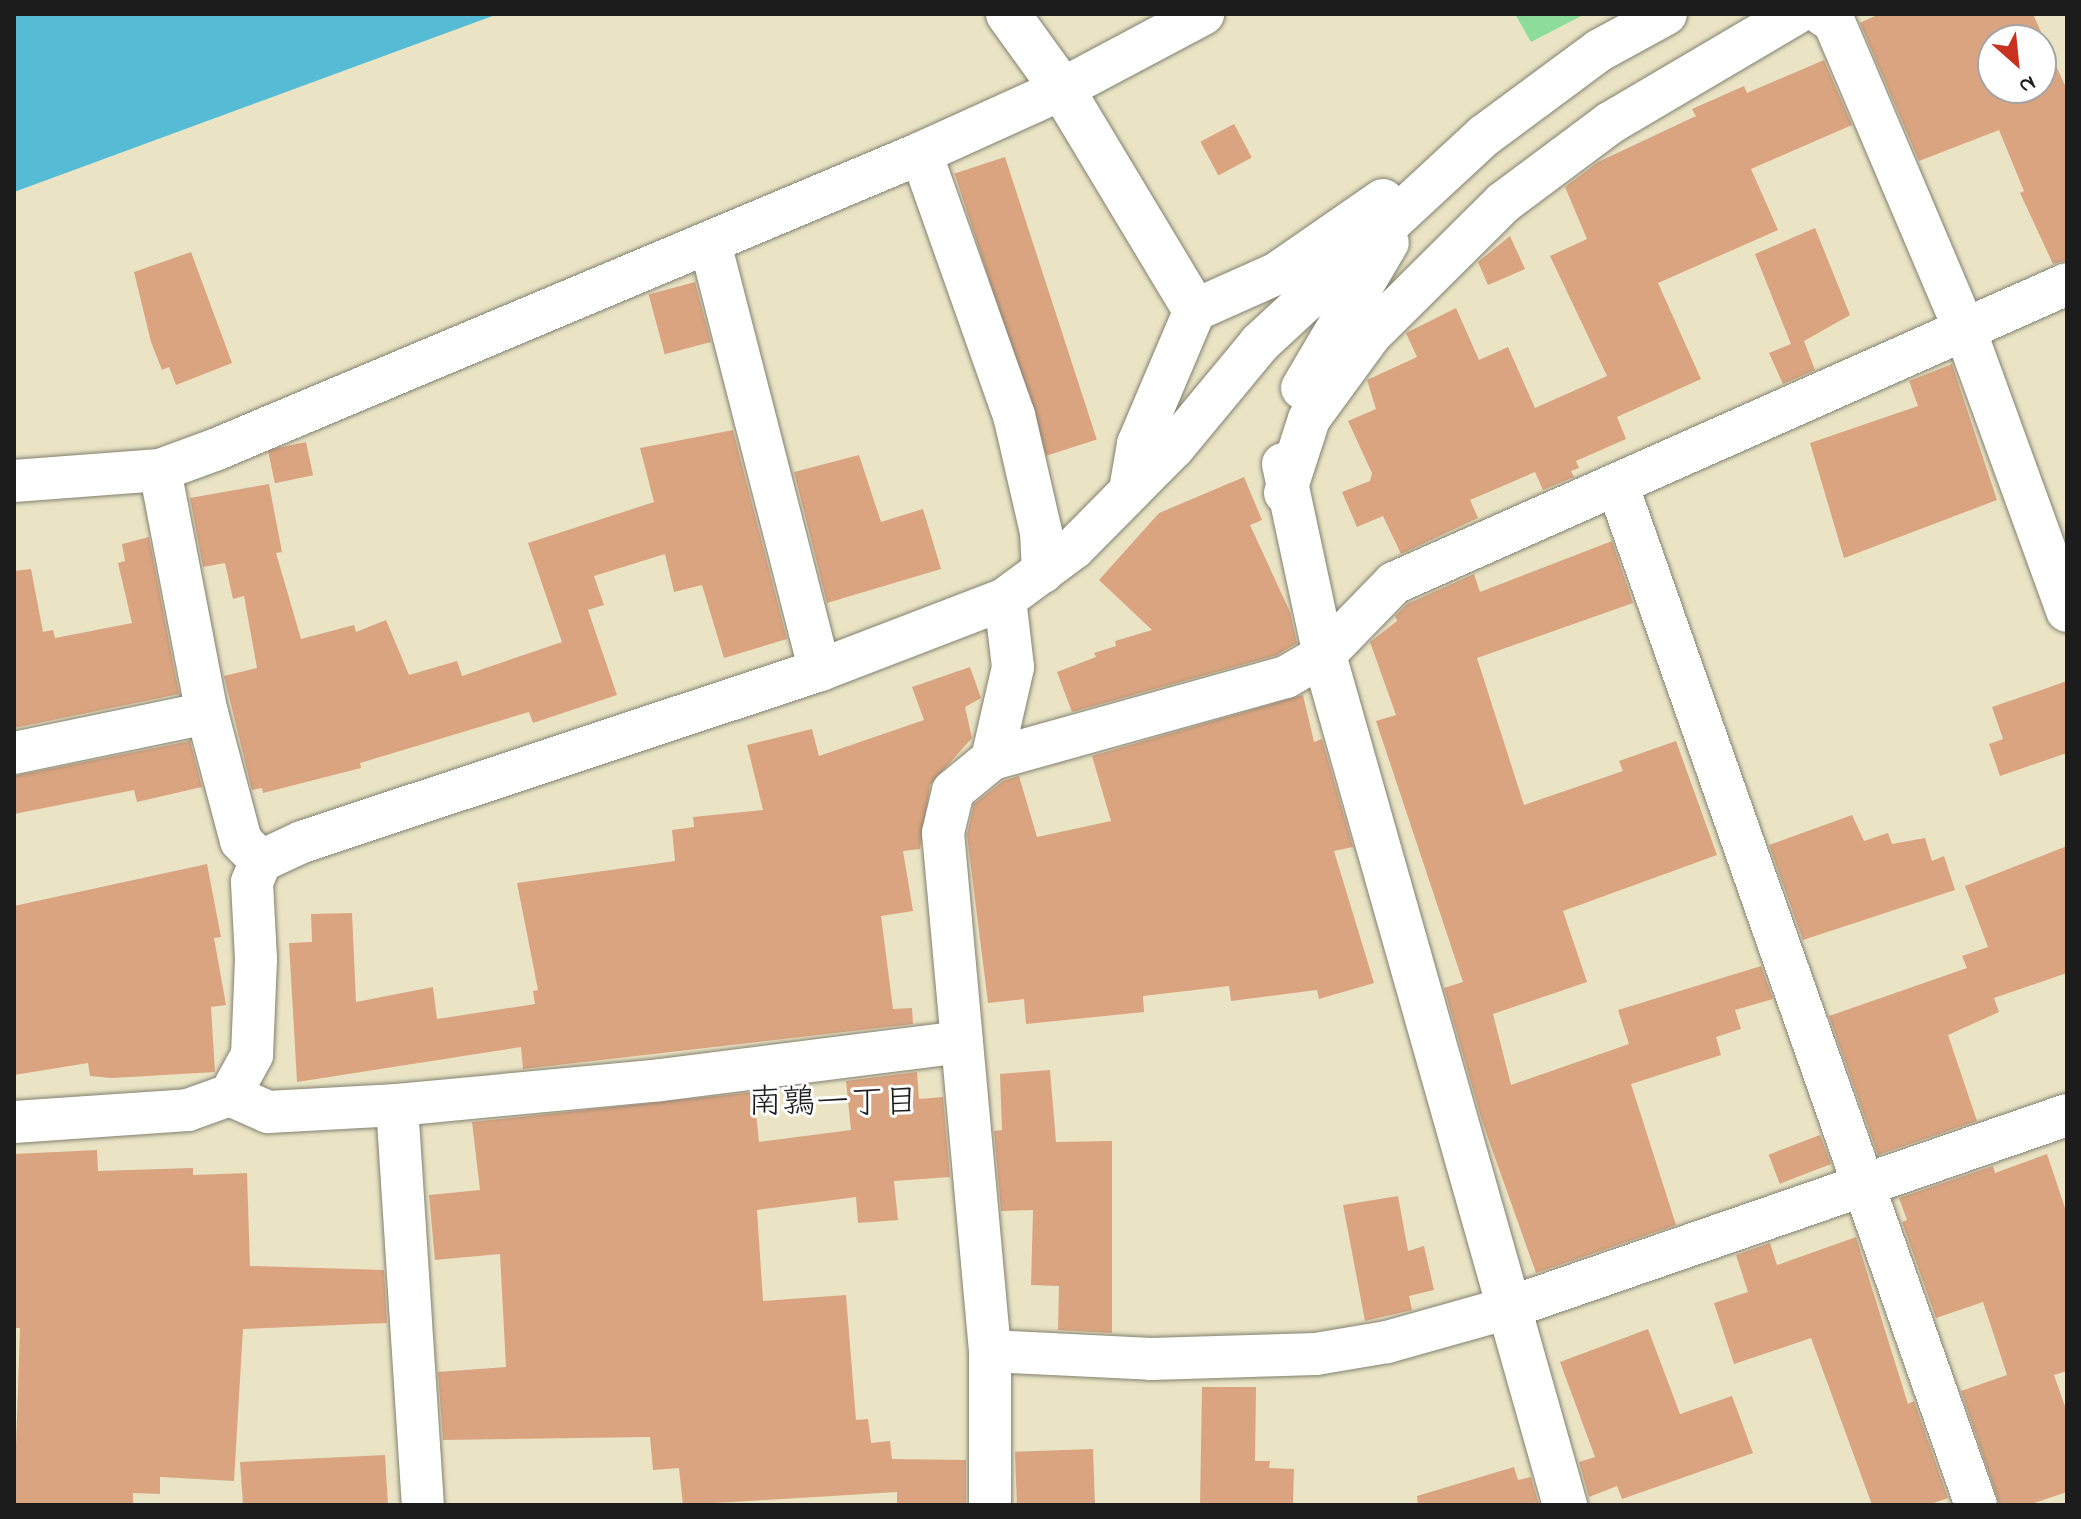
<!DOCTYPE html>
<meta charset="utf-8">
<style>
body{margin:0}
#map{position:relative;width:2081px;height:1519px;overflow:hidden;background:#eae4c5;font-family:"Indie Flower","Klee One",sans-serif}
div>[style]{position:absolute}
.green>*{inset:0;background:#8ddc9c}
.water>*{inset:0;background:#56bbd4}
.building>*{inset:0;background:#daa481;transform-origin:0 0}
.roads{filter:drop-shadow(0 0 2px #838070) drop-shadow(0 0 2px #838070)}
.minor>*{height:42px;margin:-21px;padding:0 21px;transform-origin:21px;border-radius:21px;background:#fff}
.tertiary>*{height:44px;margin:-22px;padding:0 22px;transform-origin:22px;border-radius:22px;background:#fff}
span{translate:-50% -50%;white-space:nowrap;text-align:center;line-height:1.15;-webkit-text-stroke:6px #fff;paint-order:stroke}
.neighbourhood-label{font-size:34px;color:#1c1c1c}
.frame{position:absolute;inset:0;border:16px solid #1c1c1c;pointer-events:none}
.north{position:absolute;left:1977px;top:24px;width:80px;height:80px;box-sizing:border-box;background:#fff;border:2px solid #a4a4a4;border-radius:50%;rotate:153deg;font-size:22px;font-weight:700;line-height:32px;text-align:center;color:#1c1c1c}
.north::after{content:'';display:block;margin:auto;width:28px;height:36px;background:#c8321e;clip-path:polygon(50% 0,100% 100%,50% 72%,0 100%)}
</style>
<div id="map">
<div class="green">
<i style="clip-path:polygon(1515px 14px,1585px 14px,1531px 42px)"></i>
</div>
<div class="water">
<i style="clip-path:polygon(14px 14px,498px 14px,14px 192px)"></i>
</div>
<div class="building">
<i style="clip-path:polygon(evenodd,1879px 14px,2033px 14px,2067px 90px,2067px 260px,2053px 264px,2020px 193px,2024px 191px,1999px 130px,1919px 161px,1860px 23px,1879px 14px,1993px 40px,2041px 40px,2041px 88px,1993px 88px,1993px 40px)"></i>
<i style="clip-path:polygon(1824px 60px,1852px 125px,1751px 169px,1778px 230px,1658px 283px,1701px 379px,1617px 417px,1626px 439px,1576px 461px,1579px 468px,1571px 471px,1574px 477px,1543px 490px,1535px 472px,1470px 500px,1478px 518px,1401px 554px,1383px 516px,1357px 527px,1342px 492px,1370px 481px,1372px 473px,1348px 421px,1376px 409px,1367px 380px,1417px 357px,1406px 333px,1456px 308px,1479px 360px,1508px 347px,1535px 408px,1607px 376px,1550px 256px,1587px 239px,1565px 187px,1598px 162px,1696px 116px,1692px 109px,1744px 86px,1747px 93px)"></i>
<i style="left:1234px;top:124px;width:38px;height:38px;rotate:62deg"></i>
<i style="left:1005px;top:157px;width:297px;height:53px;rotate:72deg"></i>
<i style="clip-path:polygon(1815px 228px,1850px 315px,1804px 341px,1815px 370px,1783px 384px,1769px 353px,1791px 344px,1755px 254px)"></i>
<i style="clip-path:polygon(1510px 236px,1525px 269px,1488px 285px,1478px 262px)"></i>
<i style="clip-path:polygon(191px 252px,232px 363px,176px 385px,169px 367px,162px 370px,151px 342px,134px 272px)"></i>
<i style="left:695px;top:282px;width:62px;height:48px;rotate:75deg"></i>
<i style="clip-path:polygon(1952px 364px,1997px 500px,1844px 558px,1810px 443px,1918px 406px,1909px 381px)"></i>
<i style="clip-path:polygon(733px 430px,787px 639px,724px 658px,702px 585px,674px 592px,665px 554px,594px 576px,604px 605px,588px 610px,617px 695px,533px 723px,529px 712px,360px 763px,361px 768px,263px 793px,262px 788px,252px 790px,224px 676px,257px 668px,244px 596px,233px 599px,225px 563px,203px 567px,190px 498px,269px 484px,282px 552px,276px 553px,301px 639px,354px 625px,356px 632px,386px 620px,409px 675px,457px 661px,462px 676px,562px 642px,528px 543px,654px 502px,640px 448px)"></i>
<i style="left:306px;top:442px;width:34px;height:39px;rotate:78deg"></i>
<i style="clip-path:polygon(859px 455px,881px 522px,923px 509px,941px 569px,827px 603px,794px 472px)"></i>
<i style="clip-path:polygon(1244px 477px,1262px 520px,1250px 525px,1290px 612px,1297px 643px,1277px 655px,1072px 712px,1057px 672px,1096px 657px,1094px 653px,1116px 646px,1115px 641px,1152px 630px,1099px 580px,1159px 513px)"></i>
<i style="clip-path:polygon(149px 537px,179px 694px,14px 728px,14px 571px,31px 569px,43px 632px,53px 630px,55px 638px,132px 623px,118px 563px,125px 561px,122px 544px)"></i>
<i style="clip-path:polygon(1612px 541px,1633px 603px,1477px 658px,1524px 805px,1623px 771px,1619px 761px,1676px 741px,1717px 855px,1563px 911px,1587px 982px,1493px 1014px,1511px 1085px,1629px 1044px,1618px 1010px,1761px 966px,1773px 999px,1735px 1010px,1741px 1029px,1716px 1037px,1721px 1055px,1631px 1084px,1676px 1225px,1536px 1273px,1482px 1121px,1444px 988px,1463px 982px,1376px 721px,1396px 715px,1370px 642px,1397px 621px,1395px 616px,1407px 604px,1474px 574px,1480px 592px)"></i>
<i style="clip-path:polygon(970px 667px,981px 698px,965px 707px,972px 738px,930px 785px,920px 849px,903px 851px,913px 911px,881px 916px,893px 1009px,912px 1008px,913px 1024px,523px 1069px,521px 1047px,297px 1082px,289px 943px,312px 942px,311px 914px,352px 913px,356px 1002px,433px 987px,437px 1019px,535px 1004px,533px 991px,538px 990px,517px 883px,675px 861px,672px 830px,694px 827px,693px 817px,763px 810px,747px 745px,812px 729px,819px 756px,924px 720px,912px 687px)"></i>
<i style="clip-path:polygon(2067px 681px,2067px 753px,2000px 776px,1989px 744px,2003px 739px,1992px 707px)"></i>
<i style="clip-path:polygon(1303px 695px,1314px 742px,1322px 739px,1353px 847px,1334px 851px,1374px 983px,1319px 999px,1317px 990px,1231px 1001px,1229px 986px,1143px 996px,1144px 1012px,1026px 1024px,1024px 999px,988px 1003px,967px 835px,974px 804px,1003px 781px,1019px 776px,1037px 837px,1111px 821px,1092px 756px)"></i>
<i style="clip-path:polygon(190px 741px,202px 787px,137px 802px,134px 790px,14px 814px,14px 776px)"></i>
<i style="clip-path:polygon(1852px 815px,1864px 841px,1888px 833px,1892px 844px,1925px 838px,1932px 861px,1944px 856px,1955px 890px,1803px 940px,1769px 845px)"></i>
<i style="clip-path:polygon(2067px 846px,2067px 973px,1994px 998px,1999px 1012px,1948px 1035px,1977px 1121px,1878px 1155px,1829px 1016px,1967px 968px,1962px 956px,1988px 947px,1965px 886px)"></i>
<i style="clip-path:polygon(207px 864px,221px 937px,214px 938px,226px 1005px,211px 1007px,215px 1072px,112px 1078px,90px 1076px,88px 1063px,14px 1075px,14px 906px)"></i>
<i style="clip-path:polygon(1050px 1070px,1056px 1142px,1112px 1141px,1112px 1333px,1058px 1330px,1059px 1286px,1031px 1285px,1033px 1210px,1001px 1211px,994px 1131px,1002px 1130px,1000px 1074px)"></i>
<i style="clip-path:polygon(917px 1072px,919px 1099px,943px 1097px,950px 1177px,894px 1181px,898px 1220px,858px 1223px,856px 1197px,757px 1210px,763px 1301px,846px 1295px,856px 1420px,868px 1419px,871px 1443px,890px 1441px,892px 1459px,966px 1460px,966px 1505px,897px 1505px,897px 1492px,683px 1505px,679px 1468px,653px 1470px,650px 1437px,443px 1440px,438px 1372px,506px 1367px,500px 1254px,435px 1260px,429px 1195px,480px 1190px,472px 1122px,754px 1092px,759px 1142px,851px 1130px,846px 1081px)"></i>
<i style="left:1820px;top:1135px;width:31px;height:55px;rotate:69deg"></i>
<i style="clip-path:polygon(97px 1150px,98px 1171px,193px 1168px,193px 1175px,247px 1173px,250px 1266px,384px 1270px,387px 1323px,243px 1329px,234px 1481px,160px 1477px,160px 1494px,133px 1493px,133px 1505px,14px 1505px,20px 1328px,14px 1328px,14px 1154px)"></i>
<i style="clip-path:polygon(2047px 1154px,2067px 1214px,2067px 1371px,2054px 1375px,2067px 1412px,2067px 1492px,2028px 1505px,2000px 1505px,1961px 1391px,2007px 1375px,1983px 1302px,1936px 1318px,1902px 1222px,1907px 1220px,1899px 1198px,1993px 1166px,1995px 1173px)"></i>
<i style="clip-path:polygon(1398px 1196px,1408px 1251px,1424px 1246px,1434px 1290px,1409px 1296px,1412px 1310px,1365px 1321px,1343px 1205px)"></i>
<i style="clip-path:polygon(1856px 1237px,1908px 1404px,1914px 1401px,1948px 1498px,1928px 1505px,1872px 1505px,1811px 1338px,1734px 1364px,1714px 1303px,1748px 1292px,1736px 1255px,1770px 1243px,1777px 1265px)"></i>
<i style="clip-path:polygon(1648px 1329px,1680px 1414px,1732px 1396px,1753px 1453px,1622px 1499px,1617px 1486px,1589px 1497px,1579px 1462px,1595px 1457px,1560px 1362px)"></i>
<i style="clip-path:polygon(1202px 1387px,1256px 1387px,1255px 1461px,1270px 1461px,1269px 1468px,1294px 1469px,1293px 1505px,1200px 1505px)"></i>
<i style="left:1093px;top:1449px;width:56px;height:78px;rotate:88deg"></i>
<i style="clip-path:polygon(385px 1455px,388px 1505px,243px 1505px,240px 1462px)"></i>
<i style="clip-path:polygon(1514px 1467px,1518px 1480px,1531px 1477px,1539px 1505px,1418px 1505px,1417px 1496px)"></i>
</div>
<div class="roads">
<div class="minor">
<i style="left:1822px;top:14px;width:14px;rotate:34deg"></i>
<i style="left:1834px;top:22px;width:335px;rotate:67deg"></i>
<i style="left:1965px;top:330px;width:299px;rotate:70deg"></i>
<i style="left:921px;top:153px;width:278px;rotate:70.5deg"></i>
<i style="left:1014px;top:415px;width:120px;rotate:77deg"></i>
<i style="left:1041px;top:532px;width:40px;rotate:87.1deg"></i>
<i style="left:710px;top:243px;width:441px;rotate:75.6deg"></i>
<i style="left:1302px;top:388px;width:169px;rotate:-59.5deg"></i>
<i style="left:1283px;top:464px;width:195px;rotate:77.9deg"></i>
<i style="left:160px;top:470px;width:248px;rotate:79.1deg"></i>
<i style="left:207px;top:713px;width:132px;rotate:75.1deg"></i>
<i style="left:241px;top:841px;width:28px;rotate:45deg"></i>
<i style="left:14px;top:481px;width:146px;rotate:-4.3deg"></i>
<i style="left:160px;top:470px;width:61px;rotate:-20.2deg"></i>
<i style="left:217px;top:449px;width:764px;rotate:-22.8deg"></i>
<i style="left:921px;top:153px;width:155px;rotate:-24.4deg"></i>
<i style="left:1062px;top:89px;width:160px;rotate:-28deg"></i>
<i style="left:1617px;top:484px;width:1082px;rotate:70.63deg"></i>
<i style="left:1130px;top:490px;width:47px;rotate:-80.1deg"></i>
<i style="left:1138px;top:444px;width:146px;rotate:-67deg"></i>
<i style="left:1195px;top:310px;width:89px;rotate:-24deg"></i>
<i style="left:1276px;top:274px;width:130px;rotate:-34.7deg"></i>
<i style="left:1285px;top:493px;width:78px;rotate:-72deg"></i>
<i style="left:1309px;top:419px;width:105px;rotate:-53.9deg"></i>
<i style="left:1371px;top:334px;width:187px;rotate:-44.8deg"></i>
<i style="left:1504px;top:202px;width:132px;rotate:-36.7deg"></i>
<i style="left:1610px;top:123px;width:215px;rotate:-30.5deg"></i>
<i style="left:14px;top:753px;width:197px;rotate:-11.7deg"></i>
<i style="left:992px;top:759px;width:94px;rotate:-77.1deg"></i>
<i style="left:1013px;top:667px;width:68px;rotate:-96.7deg"></i>
<i style="left:230px;top:1095px;width:42px;rotate:24.1deg"></i>
<i style="left:268px;top:1112px;width:129px;rotate:-3.1deg"></i>
<i style="left:397px;top:1105px;width:265px;rotate:-5.4deg"></i>
<i style="left:661px;top:1080px;width:303px;rotate:-7.2deg"></i>
<i style="left:397px;top:1105px;width:401px;rotate:86.3deg"></i>
<i style="left:14px;top:1122px;width:174px;rotate:-3.9deg"></i>
<i style="left:188px;top:1110px;width:45px;rotate:-19.7deg"></i>
<i style="left:230px;top:1095px;width:46px;rotate:-61.2deg"></i>
<i style="left:252px;top:1055px;width:96px;rotate:-87.6deg"></i>
<i style="left:256px;top:959px;width:77px;rotate:-93deg"></i>
<i style="left:252px;top:882px;width:23px;rotate:-67deg"></i>
<i style="left:261px;top:861px;width:45px;rotate:-24.9deg"></i>
<i style="left:302px;top:842px;width:546px;rotate:-18.37deg"></i>
<i style="left:820px;top:670px;width:198px;rotate:-21deg"></i>
<i style="left:1005px;top:599px;width:86px;rotate:-36.5deg"></i>
<i style="left:1074px;top:548px;width:142px;rotate:-45.3deg"></i>
<i style="left:1174px;top:447px;width:135px;rotate:-50.4deg"></i>
<i style="left:1260px;top:343px;width:306px;rotate:-42.8deg"></i>
<i style="left:1485px;top:135px;width:143px;rotate:-36.5deg"></i>
<i style="left:1600px;top:50px;width:75px;rotate:-28.6deg"></i>
<i style="left:990px;top:1351px;width:161px;rotate:2.8deg"></i>
<i style="left:1151px;top:1359px;width:165px;rotate:-1.7deg"></i>
<i style="left:1316px;top:1354px;width:72px;rotate:-9.6deg"></i>
<i style="left:1387px;top:1342px;width:126px;rotate:-15.7deg"></i>
<i style="left:1508px;top:1308px;width:591px;rotate:-19.05deg"></i>
<i style="left:990px;top:1505px;width:154px;rotate:-90deg"></i>
<i style="left:990px;top:1351px;width:520px;rotate:-95.18deg"></i>
<i style="left:943px;top:833px;width:43px;rotate:-76.6deg"></i>
<i style="left:953px;top:791px;width:50px;rotate:-39.4deg"></i>
<i style="left:992px;top:759px;width:305px;rotate:-15.6deg"></i>
<i style="left:1286px;top:677px;width:44px;rotate:-30.1deg"></i>
<i style="left:1324px;top:655px;width:100px;rotate:-45.8deg"></i>
<i style="left:1394px;top:583px;width:736px;rotate:-23.95deg"></i>
</div>
<div class="tertiary">
<i style="left:1008px;top:14px;width:92px;rotate:54.2deg"></i>
<i style="left:1062px;top:89px;width:258px;rotate:59deg"></i>
<i style="left:1324px;top:655px;width:884px;rotate:74.17deg"></i>
</div>
</div>
<div class="neighbourhood-label">
<span style="left:833px;top:1105px">南鶉一丁目</span>
</div>
<div class="frame"></div>
<div class="north">N</div>
</div>
